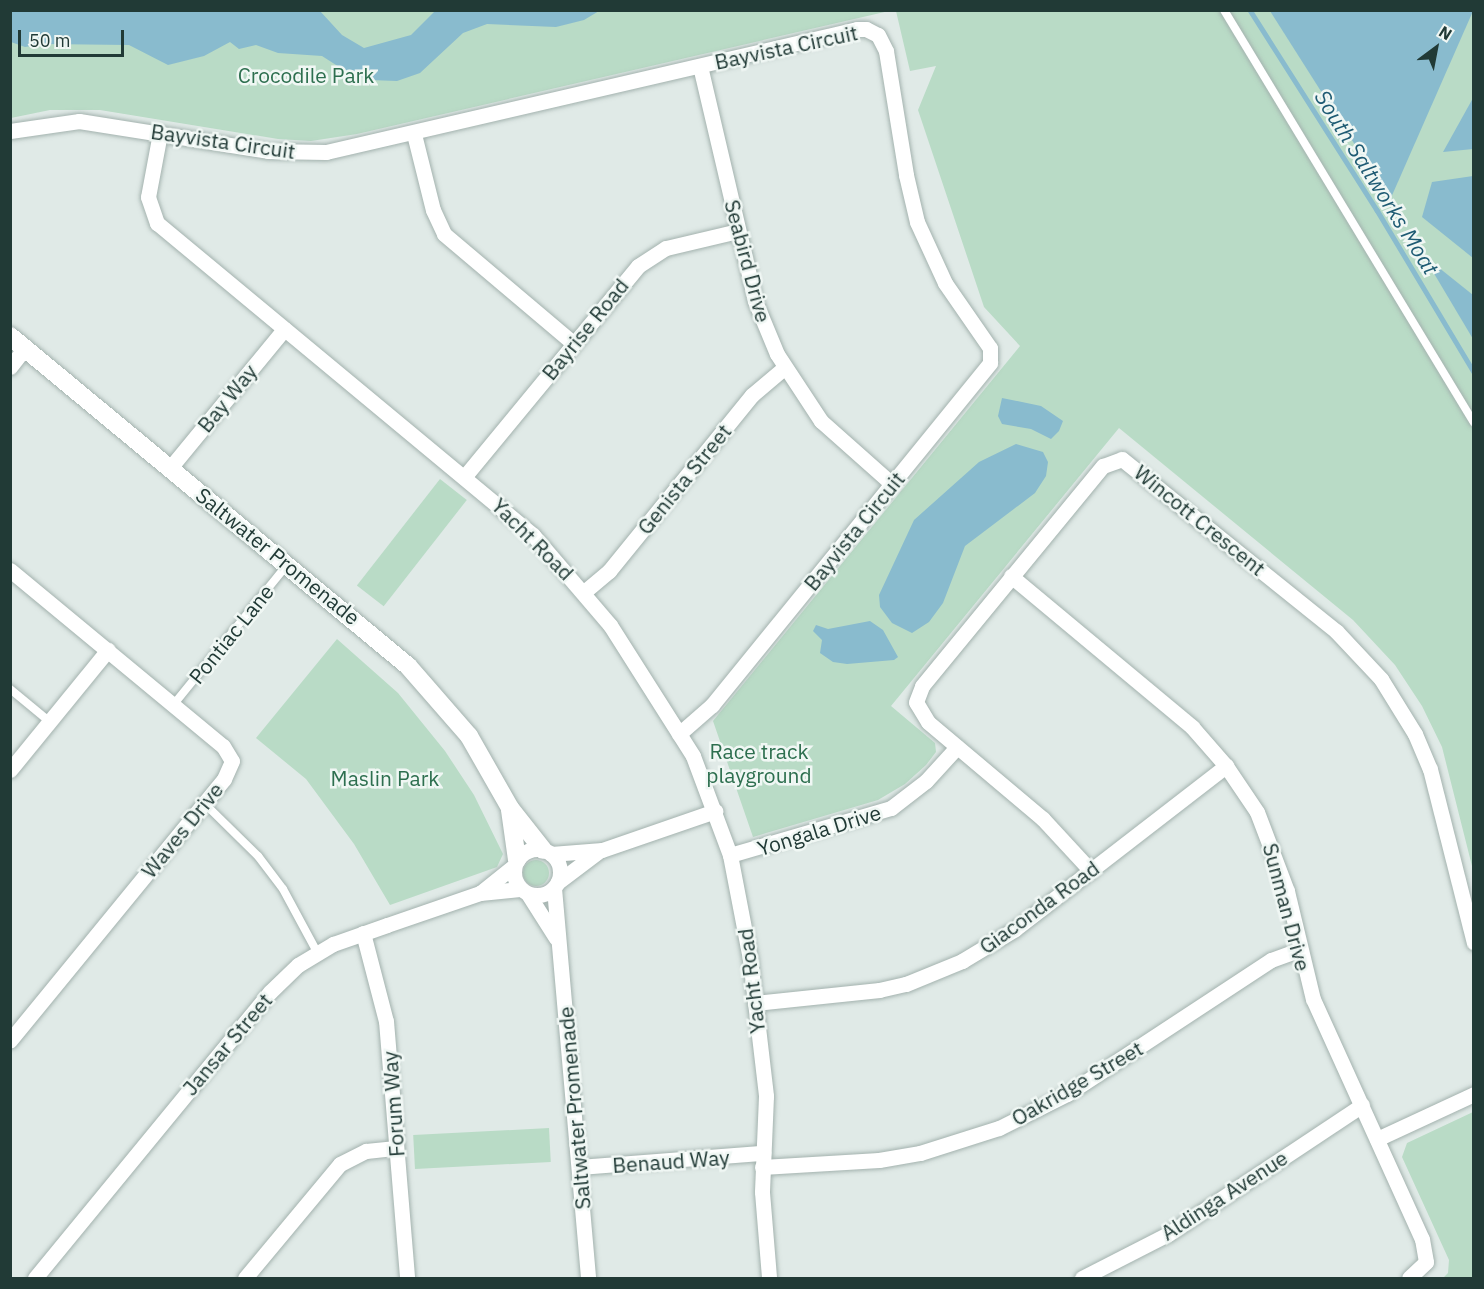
<!DOCTYPE html>
<style>
body{margin:0}
#map{position:relative;width:1484px;height:1289px;overflow:hidden;background:#e0eae7;font-family:"IBM Plex Sans",sans-serif}
div>[style]{position:absolute}
.green>*{inset:0;background:#b9dbc6;transform-origin:0 0}
.round{border-radius:50%}
.water>*{inset:0;background:#89bbce}
.stream>*{height:4.5px;margin:-2.25px;padding:0 2.25px;transform-origin:2.25px;border-radius:2.25px;background:#89bbce}
.roads{filter:drop-shadow(0 0 2px #a3b2ae) drop-shadow(0 0 2px #a3b2ae)}
.service>*{height:8px;margin:-4px;padding:0 4px;transform-origin:4px;border-radius:4px;background:#fff}
.minor>*{height:15px;margin:-7.5px;padding:0 7.5px;transform-origin:7.5px;border-radius:7.5px;background:#fff}
.minor>.ring{margin:-7.5px;padding:0;box-sizing:content-box;background:none;border:15px solid #fff;border-radius:50%}
.tertiary>*{height:18px;margin:-9px;padding:0 9px;transform-origin:9px;border-radius:9px;background:#fff}
span{translate:-50% -50%;white-space:nowrap;text-align:center;line-height:1.15;-webkit-text-stroke:5px #f0f7f4;paint-order:stroke}
.street-label{font-size:21px;color:#213a36}
.park-label{font-size:21px;color:#2d6f4f}
.water-label{font-size:22px;color:#1e5b73;font-style:italic}
.frame{position:absolute;inset:0;border:12px solid #213a36;pointer-events:none}
.north{position:absolute;left:1406px;top:18px;width:60px;height:60px;-webkit-text-stroke:4px #f0f7f4;paint-order:stroke;rotate:32deg;font-size:16px;font-weight:700;line-height:24px;text-align:center;color:#213a36}
.north::after{content:'';display:block;margin:auto;width:21px;height:27px;background:#213a36;clip-path:polygon(50% 0,100% 100%,50% 72%,0 100%)}
.scale{position:absolute;left:18px;top:30px;width:106px;height:27px;box-sizing:border-box;border:3px solid #213a36;border-top:0;padding-left:8px;font-size:18px;line-height:21px;white-space:nowrap;color:#213a36;-webkit-text-stroke:4px #f0f7f4;paint-order:stroke}
</style>
<div id="map">
<div class="green">
<i style="clip-path:polygon(11px 11px,889px 11px,357px 134px,311px 141px,278px 139px,100px 110px,50px 110px,11px 118px)"></i>
<i style="clip-path:polygon(896px 11px,1473px 11px,1473px 870px,1442px 747px,1422px 706px,1395px 665px,1353px 620px,1119px 428px,891px 706px,935px 743px,936px 752px,926px 765px,905px 784px,878px 800px,753px 837px,713px 721px,1020px 346px,984px 307px,918px 110px,936px 66px,910px 71px)"></i>
<i style="left:440px;top:479px;width:34px;height:135px;rotate:38deg"></i>
<i style="clip-path:polygon(337px 639px,398px 693px,445px 751px,474px 795px,503px 854px,497px 867px,390px 905px,354px 844px,306px 779px,256px 738px)"></i>
<i class="round" style="left:523px;top:860px;width:26px;height:26px"></i>
<i style="clip-path:polygon(1473px 1112px,1473px 1278px,1443px 1278px,1448px 1273px,1449px 1260px,1402px 1157px,1407px 1143px)"></i>
<i style="left:549px;top:1128px;width:34px;height:136px;rotate:87deg"></i>
</div>
<div class="water">
<i style="clip-path:polygon(10px 11px,320px 11px,342px 35px,364px 48px,411px 35px,435px 11px,599px 11px,584px 20px,556px 27px,487px 24px,463px 33px,420px 73px,397px 81px,370px 80px,347px 72px,322px 56px,278px 53px,256px 45px,239px 49px,230px 42px,204px 56px,168px 65px,129px 45px,44px 44px,25px 47px,11px 42px)"></i>
<i style="clip-path:polygon(1270px 11px,1473px 11px,1390px 200px)"></i>
<i style="clip-path:polygon(1473px 98px,1473px 149px,1443px 152px)"></i>
<i style="clip-path:polygon(1473px 176px,1474px 176px,1473px 258px,1422px 217px,1432px 182px)"></i>
<i style="clip-path:polygon(1423px 255px,1473px 295px,1473px 339px)"></i>
<i style="clip-path:polygon(1002px 398px,1041px 406px,1063px 421px,1059px 431px,1051px 439px,1031px 429px,1002px 424px,998px 416px)"></i>
<i style="clip-path:polygon(1016px 444px,1043px 452px,1048px 462px,1046px 476px,1035px 493px,965px 546px,943px 603px,929px 622px,912px 633px,892px 623px,880px 607px,879px 595px,914px 520px,979px 462px)"></i>
<i style="clip-path:polygon(870px 621px,883px 630px,898px 657px,894px 660px,847px 664px,833px 662px,820px 653px,822px 640px,813px 631px,816px 625px,828px 629px)"></i>
</div>
<div class="stream">
<i style="left:1250px;top:10px;width:237px;rotate:57.6deg"></i>
<i style="left:1377px;top:210px;width:189px;rotate:59.1deg"></i>
</div>
<div class="roads">
<div class="service">
<i style="left:1224px;top:10px;width:482px;rotate:58.8deg"></i>
<i style="left:10px;top:689px;width:52px;rotate:39.5deg"></i>
<i style="left:174px;top:704px;width:179px;rotate:-50.9deg"></i>
<i style="left:204px;top:803px;width:76px;rotate:44.5deg"></i>
<i style="left:258px;top:856px;width:41px;rotate:52.9deg"></i>
<i style="left:283px;top:889px;width:72px;rotate:61.6deg"></i>
</div>
<div class="minor">
<i style="left:700px;top:66px;width:241px;rotate:76.8deg"></i>
<i style="left:755px;top:301px;width:57px;rotate:67.5deg"></i>
<i style="left:777px;top:354px;width:80px;rotate:56.7deg"></i>
<i style="left:821px;top:421px;width:96px;rotate:41.6deg"></i>
<i style="left:10px;top:131px;width:70px;rotate:-8.2deg"></i>
<i style="left:79px;top:121px;width:191px;rotate:9deg"></i>
<i style="left:268px;top:151px;width:58px;rotate:1deg"></i>
<i style="left:326px;top:152px;width:545px;rotate:-13.04deg"></i>
<i style="left:857px;top:29px;width:9px"></i>
<i style="left:866px;top:29px;width:13px;rotate:27deg"></i>
<i style="left:878px;top:35px;width:18px;rotate:63deg"></i>
<i style="left:886px;top:51px;width:126px;rotate:80.8deg"></i>
<i style="left:906px;top:175px;width:48px;rotate:76.8deg"></i>
<i style="left:917px;top:222px;width:67px;rotate:65.3deg"></i>
<i style="left:945px;top:283px;width:79px;rotate:55.3deg"></i>
<i style="left:990px;top:348px;width:15px;rotate:90deg"></i>
<i style="left:990px;top:363px;width:441px;rotate:129.1deg"></i>
<i style="left:712px;top:705px;width:44px;rotate:138.7deg"></i>
<i style="left:160px;top:133px;width:65px;rotate:100.6deg"></i>
<i style="left:148px;top:197px;width:28px;rotate:71deg"></i>
<i style="left:157px;top:223px;width:489px;rotate:39.7deg"></i>
<i style="left:533px;top:535px;width:118px;rotate:49.5deg"></i>
<i style="left:610px;top:625px;width:155px;rotate:57.6deg"></i>
<i style="left:693px;top:756px;width:106px;rotate:69.5deg"></i>
<i style="left:730px;top:855px;width:106px;rotate:79.1deg"></i>
<i style="left:750px;top:959px;width:138px;rotate:83.3deg"></i>
<i style="left:766px;top:1096px;width:96px;rotate:92.4deg"></i>
<i style="left:762px;top:1192px;width:86px;rotate:85.3deg"></i>
<i style="left:414px;top:134px;width:78px;rotate:76deg"></i>
<i style="left:433px;top:210px;width:26px;rotate:65deg"></i>
<i style="left:444px;top:234px;width:170px;rotate:40.2deg"></i>
<i style="left:10px;top:367px;width:24px;rotate:-52deg"></i>
<i style="left:170px;top:468px;width:180px;rotate:-50.6deg"></i>
<i style="left:465px;top:476px;width:272px;rotate:-50.5deg"></i>
<i style="left:638px;top:266px;width:33px;rotate:-33deg"></i>
<i style="left:666px;top:248px;width:74px;rotate:-13.3deg"></i>
<i style="left:10px;top:570px;width:276px;rotate:39.6deg"></i>
<i style="left:223px;top:746px;width:17px;rotate:59deg"></i>
<i style="left:232px;top:761px;width:20px;rotate:114deg"></i>
<i style="left:224px;top:779px;width:338px;rotate:129.3deg"></i>
<i style="left:1011px;top:576px;width:236px;rotate:39.8deg"></i>
<i style="left:1192px;top:727px;width:52px;rotate:48.9deg"></i>
<i style="left:1226px;top:766px;width:55px;rotate:56deg"></i>
<i style="left:1257px;top:812px;width:85px;rotate:69.2deg"></i>
<i style="left:1287px;top:891px;width:111px;rotate:76.5deg"></i>
<i style="left:1313px;top:999px;width:264px;rotate:65.6deg"></i>
<i style="left:1422px;top:1239px;width:23px;rotate:80deg"></i>
<i style="left:1426px;top:1262px;width:23px;rotate:137deg"></i>
<i style="left:584px;top:592px;width:33px;rotate:-40deg"></i>
<i style="left:609px;top:571px;width:227px;rotate:-50.9deg"></i>
<i style="left:752px;top:395px;width:42px;rotate:-40.2deg"></i>
<i style="left:10px;top:770px;width:155px;rotate:-50.8deg"></i>
<i class="ring" style="left:514px;top:849px;width:31px;height:31px"></i>
<i style="left:551px;top:854px;width:51px;rotate:-4.5deg"></i>
<i style="left:602px;top:850px;width:120px;rotate:-19deg"></i>
<i style="left:730px;top:855px;width:168px;rotate:-16.3deg"></i>
<i style="left:891px;top:808px;width:44px;rotate:-37.6deg"></i>
<i style="left:926px;top:781px;width:46px;rotate:-47.6deg"></i>
<i style="left:1091px;top:871px;width:71px;rotate:-132.7deg"></i>
<i style="left:1043px;top:819px;width:150px;rotate:-139.9deg"></i>
<i style="left:928px;top:722px;width:23px;rotate:-121deg"></i>
<i style="left:916px;top:702px;width:17px;rotate:-69deg"></i>
<i style="left:922px;top:686px;width:285px;rotate:-50.6deg"></i>
<i style="left:1103px;top:466px;width:20px;rotate:-20deg"></i>
<i style="left:1122px;top:459px;width:275px;rotate:38.8deg"></i>
<i style="left:1336px;top:631px;width:66px;rotate:46.8deg"></i>
<i style="left:1381px;top:679px;width:65px;rotate:58.3deg"></i>
<i style="left:1415px;top:734px;width:38px;rotate:67deg"></i>
<i style="left:1430px;top:769px;width:179px;rotate:75.8deg"></i>
<i style="left:558px;top:882px;width:51px;rotate:-37.1deg"></i>
<i style="left:554px;top:888px;width:391px;rotate:85deg"></i>
<i style="left:480px;top:893px;width:43px;rotate:-38.5deg"></i>
<i style="left:528px;top:894px;width:52px;rotate:57.5deg"></i>
<i style="left:363px;top:933px;width:91px;rotate:75.4deg"></i>
<i style="left:386px;top:1021px;width:258px;rotate:85.3deg"></i>
<i style="left:755px;top:1003px;width:125px;rotate:-6deg"></i>
<i style="left:879px;top:990px;width:28px;rotate:-13deg"></i>
<i style="left:906px;top:984px;width:61px;rotate:-22.3deg"></i>
<i style="left:962px;top:961px;width:62px;rotate:-31.1deg"></i>
<i style="left:1015px;top:929px;width:267px;rotate:-37.7deg"></i>
<i style="left:1377px;top:1139px;width:107px;rotate:-24.9deg"></i>
<i style="left:579px;top:1167px;width:185px;rotate:-4.4deg"></i>
<i style="left:762px;top:1167px;width:117px;rotate:-3.4deg"></i>
<i style="left:879px;top:1160px;width:42px;rotate:-9.7deg"></i>
<i style="left:920px;top:1153px;width:83px;rotate:-17.6deg"></i>
<i style="left:999px;top:1128px;width:76px;rotate:-26.6deg"></i>
<i style="left:1067px;top:1094px;width:244px;rotate:-33.3deg"></i>
<i style="left:1271px;top:960px;width:30px;rotate:-20deg"></i>
<i style="left:35px;top:1278px;width:370px;rotate:-50.6deg"></i>
<i style="left:270px;top:992px;width:39px;rotate:-44deg"></i>
<i style="left:298px;top:965px;width:41px;rotate:-31deg"></i>
<i style="left:333px;top:944px;width:57px;rotate:-19.4deg"></i>
<i style="left:387px;top:925px;width:98px;rotate:-19deg"></i>
<i style="left:480px;top:893px;width:40px;rotate:-5.7deg"></i>
<i style="left:245px;top:1278px;width:148px;rotate:-50.2deg"></i>
<i style="left:340px;top:1164px;width:29px;rotate:-27deg"></i>
<i style="left:366px;top:1151px;width:30px;rotate:-6deg"></i>
<i style="left:1082px;top:1278px;width:97px;rotate:-27.1deg"></i>
<i style="left:1168px;top:1234px;width:233px;rotate:-33.6deg"></i>
</div>
<div class="tertiary">
<i style="left:10px;top:336px;width:517px;rotate:39.66deg"></i>
<i style="left:408px;top:666px;width:93px;rotate:48.9deg"></i>
<i style="left:469px;top:736px;width:83px;rotate:60.3deg"></i>
<i style="left:510px;top:808px;width:53px;rotate:51.8deg"></i>
<i style="left:510px;top:810px;width:50px;rotate:82deg"></i>
</div>
</div>
<div class="street-label">
<span style="left:786px;top:47px;rotate:-12deg">Bayvista Circuit</span>
<span style="left:223px;top:141px;rotate:8deg">Bayvista Circuit</span>
<span style="left:748px;top:261px;rotate:75deg">Seabird Drive</span>
<span style="left:585px;top:329px;rotate:-51deg">Bayrise Road</span>
<span style="left:227px;top:398px;rotate:-51deg">Bay Way</span>
<span style="left:684px;top:479px;rotate:-51deg">Genista Street</span>
<span style="left:1200px;top:520px;rotate:39deg">Wincott Crescent</span>
<span style="left:854px;top:531px;rotate:-51deg">Bayvista Circuit</span>
<span style="left:533px;top:539px;rotate:45deg">Yacht Road</span>
<span style="left:278px;top:556px;rotate:39deg">Saltwater Promenade</span>
<span style="left:231px;top:634px;rotate:-51deg">Pontiac Lane</span>
<span style="left:182px;top:830px;rotate:-51deg">Waves Drive</span>
<span style="left:819px;top:830px;rotate:-17deg">Yongala Drive</span>
<span style="left:1039px;top:907px;rotate:-36deg">Giaconda Road</span>
<span style="left:1287px;top:907px;rotate:75deg">Sunman Drive</span>
<span style="left:751px;top:981px;rotate:-97deg">Yacht Road</span>
<span style="left:227px;top:1044px;rotate:-50deg">Jansar Street</span>
<span style="left:1077px;top:1083px;rotate:-30deg">Oakridge Street</span>
<span style="left:393px;top:1104px;rotate:-94deg">Forum Way</span>
<span style="left:574px;top:1108px;rotate:-95deg">Saltwater Promenade</span>
<span style="left:671px;top:1161px;rotate:-4deg">Benaud Way</span>
<span style="left:1224px;top:1195px;rotate:-33deg">Aldinga Avenue</span>
</div>
<div class="park-label">
<span style="left:306px;top:75px">Crocodile Park</span>
<span style="left:759px;top:763px">Race track<br>playground</span>
<span style="left:385px;top:778px">Maslin Park</span>
</div>
<div class="water-label">
<span style="left:1377px;top:182px;rotate:58deg">South Saltworks Moat</span>
</div>
<div class="frame"></div>
<div class="north">N</div>
<div class="scale">50 m</div>
</div>
